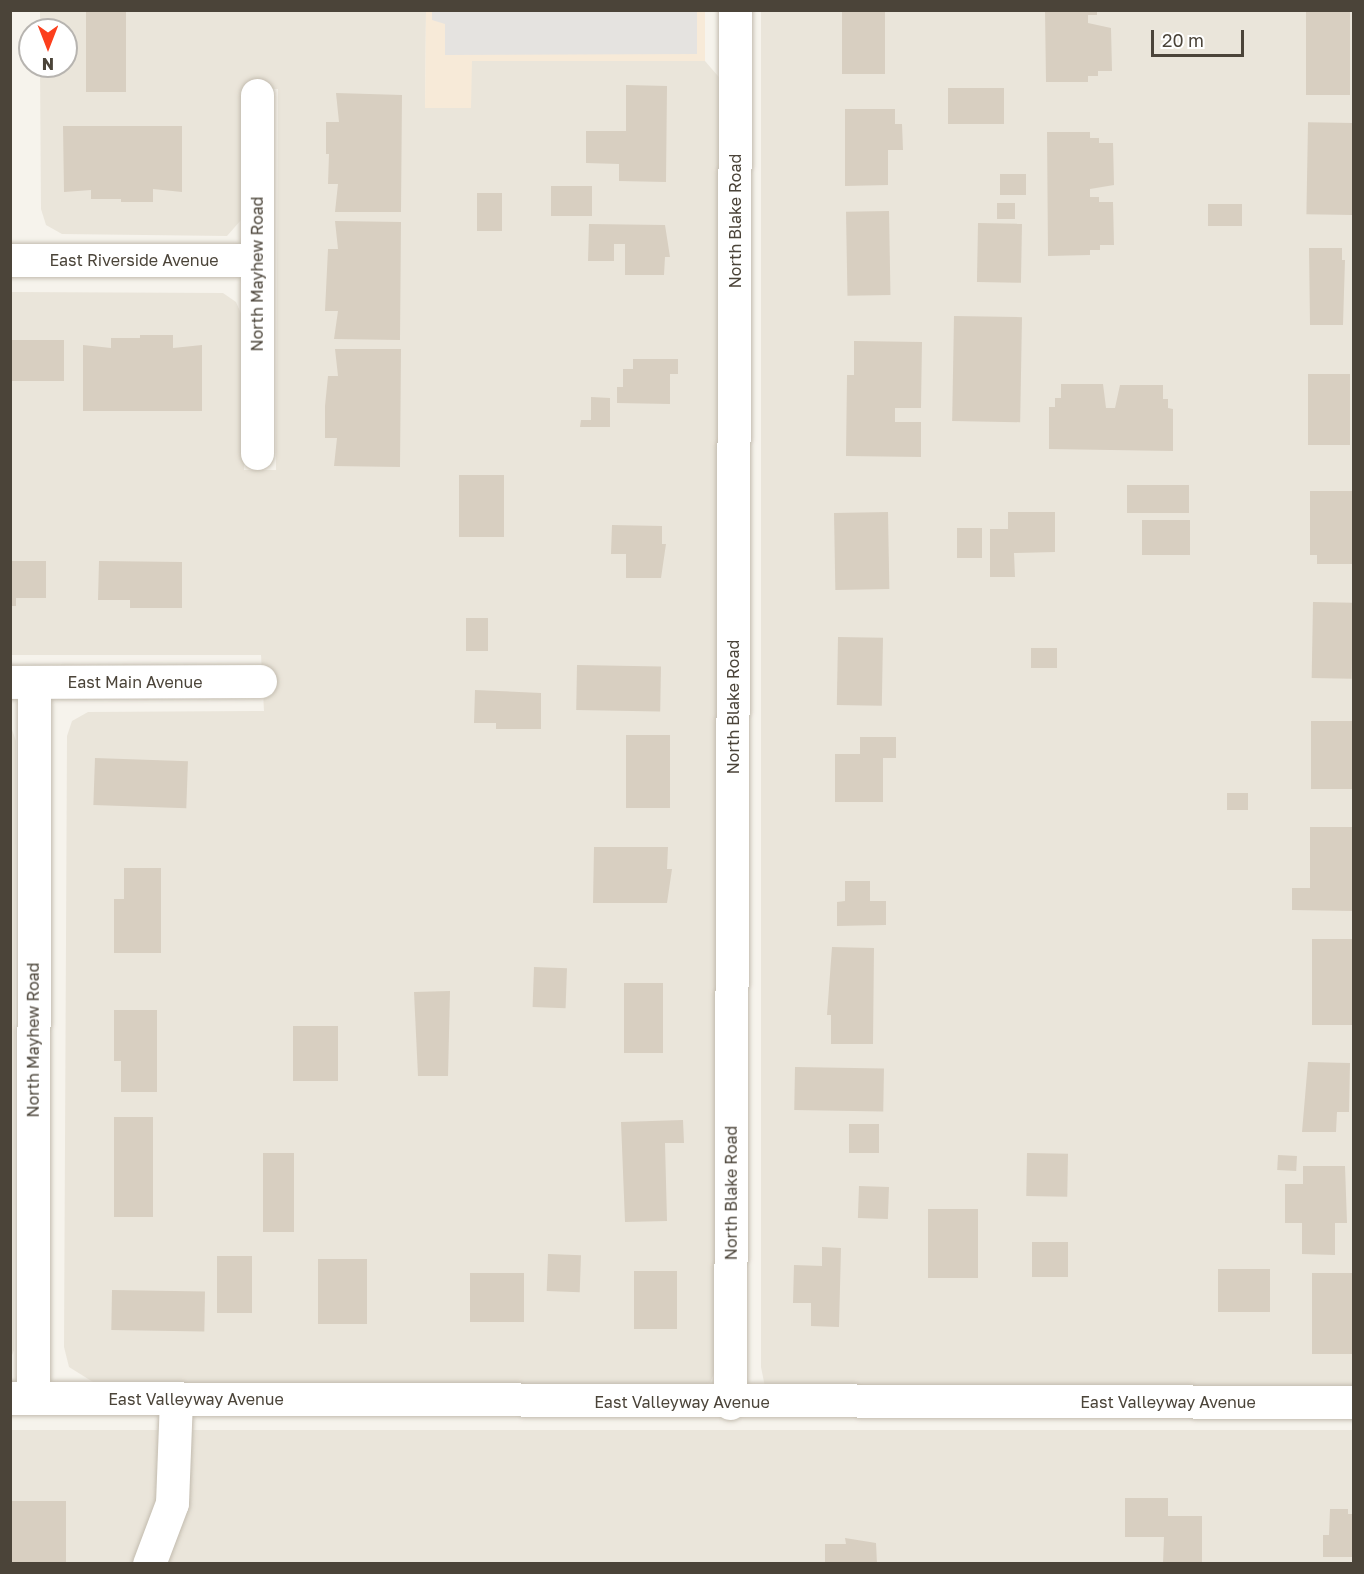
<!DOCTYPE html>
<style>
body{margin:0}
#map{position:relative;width:1364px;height:1574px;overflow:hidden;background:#f6f3ec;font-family:"Golos Text",sans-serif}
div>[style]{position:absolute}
.residential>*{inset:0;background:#eae5da;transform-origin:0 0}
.commercial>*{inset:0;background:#f7ead8}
.parking>*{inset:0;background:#e5e3e0}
.building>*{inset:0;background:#d8cfc1;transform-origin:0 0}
.roads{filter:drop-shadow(0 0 2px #c2bbae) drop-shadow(0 0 2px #c2bbae)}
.minor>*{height:33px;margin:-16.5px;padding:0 16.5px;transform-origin:16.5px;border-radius:16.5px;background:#fff}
span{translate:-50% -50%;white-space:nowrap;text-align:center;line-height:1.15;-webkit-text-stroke:4.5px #fff;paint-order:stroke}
.street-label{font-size:16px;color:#4b4439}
.frame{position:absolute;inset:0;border:12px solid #4b4439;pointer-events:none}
.north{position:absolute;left:18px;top:18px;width:60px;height:60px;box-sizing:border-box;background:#fff;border:2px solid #b7b4b0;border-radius:50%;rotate:180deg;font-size:16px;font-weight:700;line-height:24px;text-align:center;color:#4b4439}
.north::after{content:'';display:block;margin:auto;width:21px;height:27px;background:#fc3f1d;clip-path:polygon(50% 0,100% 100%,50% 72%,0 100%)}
.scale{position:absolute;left:1151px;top:30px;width:93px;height:27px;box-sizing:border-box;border:3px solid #4b4439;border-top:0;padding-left:8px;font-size:18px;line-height:21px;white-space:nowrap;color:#4b4439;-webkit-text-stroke:4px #fff;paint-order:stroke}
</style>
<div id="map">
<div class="residential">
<i style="clip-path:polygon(40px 11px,426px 11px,425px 108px,471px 61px,705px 61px,724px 83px,719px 1361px,710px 1383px,682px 1394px,101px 1387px,69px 1367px,64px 1347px,67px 736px,72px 721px,88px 712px,264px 711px,261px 655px,11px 655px,10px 292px,223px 293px,236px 302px,243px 318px,244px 470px,276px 470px,278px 89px,243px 89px,241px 220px,227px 236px,62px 234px,46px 225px,41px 209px,40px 66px,66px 66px,66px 30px,40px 30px)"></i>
<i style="clip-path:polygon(761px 11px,1353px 11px,1353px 1391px,765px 1387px,761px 1367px)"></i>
<i style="clip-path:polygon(10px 724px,16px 741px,14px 1350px,11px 1358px)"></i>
<i style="left:11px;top:1430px;width:1342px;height:134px"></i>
</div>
<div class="commercial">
<i style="clip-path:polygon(426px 11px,705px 11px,705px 61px,472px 61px,471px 108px,425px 108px)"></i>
</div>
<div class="parking">
<i style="clip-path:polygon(432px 11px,697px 11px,697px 54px,445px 55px,445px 24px,432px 20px)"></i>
</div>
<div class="building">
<i style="left:86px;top:10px;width:40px;height:82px"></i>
<i style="left:842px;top:10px;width:43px;height:64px"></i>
<i style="clip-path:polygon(1045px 10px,1097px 10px,1097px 15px,1088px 15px,1088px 23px,1111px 28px,1112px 71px,1098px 71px,1098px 76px,1088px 76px,1088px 82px,1046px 82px)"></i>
<i style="left:1306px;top:10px;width:44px;height:85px"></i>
<i style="clip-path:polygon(626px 85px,667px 86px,666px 182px,619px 181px,619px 164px,586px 163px,586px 131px,626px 131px)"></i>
<i style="left:948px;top:88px;width:56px;height:36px"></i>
<i style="clip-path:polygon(336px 93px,402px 95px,401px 212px,335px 212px,338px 184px,328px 184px,329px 154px,326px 154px,326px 122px,339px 122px)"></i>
<i style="clip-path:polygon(845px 109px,895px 109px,895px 124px,902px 124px,903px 150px,888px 150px,888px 185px,845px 186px)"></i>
<i style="left:1354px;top:123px;width:92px;height:46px;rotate:91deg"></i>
<i style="clip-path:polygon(63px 126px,182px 126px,182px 192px,153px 189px,153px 202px,121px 202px,121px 199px,91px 199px,91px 190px,64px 192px)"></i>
<i style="clip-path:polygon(1047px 132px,1090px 132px,1090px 138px,1099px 138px,1099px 143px,1113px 143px,1114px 185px,1090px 189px,1090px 197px,1099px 197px,1099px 202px,1113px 202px,1114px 245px,1100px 245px,1100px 250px,1090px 250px,1090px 255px,1048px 256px)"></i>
<i style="left:1000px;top:174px;width:26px;height:21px"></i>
<i style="left:551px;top:186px;width:41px;height:30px"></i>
<i style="left:477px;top:193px;width:25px;height:38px"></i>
<i style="left:997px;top:203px;width:18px;height:16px"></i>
<i style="left:1242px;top:204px;width:22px;height:34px;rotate:90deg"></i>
<i style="left:889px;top:211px;width:84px;height:43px;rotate:89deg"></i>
<i style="clip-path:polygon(335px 221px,401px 222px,400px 340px,334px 339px,338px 311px,325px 311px,328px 249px,338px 249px)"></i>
<i style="left:978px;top:223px;width:44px;height:59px;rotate:1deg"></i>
<i style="clip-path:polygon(589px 224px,665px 225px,670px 257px,665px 257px,664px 275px,625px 275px,625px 244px,614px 244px,614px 261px,588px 261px)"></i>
<i style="clip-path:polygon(1309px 248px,1342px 248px,1342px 260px,1345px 260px,1343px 325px,1310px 325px)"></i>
<i style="left:954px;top:316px;width:68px;height:105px;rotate:1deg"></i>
<i style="clip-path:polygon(140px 335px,173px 335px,173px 348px,202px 345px,202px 411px,83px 411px,83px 345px,111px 348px,111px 338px,140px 338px)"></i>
<i style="left:10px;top:340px;width:54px;height:41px"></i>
<i style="clip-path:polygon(854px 341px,922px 342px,921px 408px,895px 408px,895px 422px,921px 422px,921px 457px,846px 456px,847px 375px,854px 375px)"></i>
<i style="clip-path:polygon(335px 349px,401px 349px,400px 467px,334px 466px,337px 438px,325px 438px,325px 406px,328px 376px,338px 376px)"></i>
<i style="clip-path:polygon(633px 359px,678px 359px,678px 374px,670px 374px,670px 404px,617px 403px,617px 387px,623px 387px,623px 369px,633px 369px)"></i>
<i style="left:1308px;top:374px;width:42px;height:71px"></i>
<i style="clip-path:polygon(1061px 384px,1103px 384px,1106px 408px,1115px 408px,1120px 385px,1163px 385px,1163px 399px,1168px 399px,1168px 408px,1173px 409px,1173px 451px,1049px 449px,1049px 407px,1055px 407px,1055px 398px,1061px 398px)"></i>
<i style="clip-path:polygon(591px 397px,610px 398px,610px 427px,580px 427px,581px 420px,591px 420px)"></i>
<i style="left:459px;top:475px;width:45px;height:62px"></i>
<i style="left:1127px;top:485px;width:62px;height:28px"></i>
<i style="clip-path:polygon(1310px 491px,1352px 491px,1354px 564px,1317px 564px,1317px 555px,1310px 555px)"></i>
<i style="left:888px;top:512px;width:77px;height:54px;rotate:89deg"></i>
<i style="clip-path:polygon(1008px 512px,1055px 512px,1055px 552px,1014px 553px,1015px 577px,990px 577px,990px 529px,1008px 529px)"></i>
<i style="left:1142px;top:520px;width:48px;height:35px"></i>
<i style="clip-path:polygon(612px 525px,662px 526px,662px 544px,666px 544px,661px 578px,626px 578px,626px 554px,611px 554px)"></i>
<i style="left:957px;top:528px;width:25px;height:30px"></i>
<i style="clip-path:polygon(10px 561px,46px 561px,46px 598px,16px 598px,16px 606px,10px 606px)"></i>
<i style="clip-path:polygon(99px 561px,182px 562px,182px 608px,130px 608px,130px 600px,98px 600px)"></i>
<i style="left:1313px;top:602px;width:40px;height:76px;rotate:1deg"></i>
<i style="left:466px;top:618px;width:22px;height:33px"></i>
<i style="left:838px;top:637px;width:45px;height:68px;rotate:1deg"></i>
<i style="left:1031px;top:648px;width:26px;height:20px"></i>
<i style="left:577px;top:665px;width:84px;height:45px;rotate:1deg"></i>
<i style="clip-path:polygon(475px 690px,541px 693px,541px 729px,496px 729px,496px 723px,474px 723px)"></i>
<i style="left:1311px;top:721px;width:41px;height:68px"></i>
<i style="left:626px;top:735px;width:44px;height:73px"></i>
<i style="clip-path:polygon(860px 737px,896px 737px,896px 758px,883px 758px,883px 802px,835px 802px,835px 754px,860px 754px)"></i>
<i style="left:95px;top:758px;width:93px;height:47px;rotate:2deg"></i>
<i style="left:1227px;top:793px;width:21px;height:17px"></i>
<i style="clip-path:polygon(1310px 827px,1354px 827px,1354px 911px,1292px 910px,1292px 888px,1310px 888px)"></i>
<i style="clip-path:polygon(594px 847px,668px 847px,667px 869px,672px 869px,667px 903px,593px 903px)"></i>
<i style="clip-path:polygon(124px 868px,161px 868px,161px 953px,114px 953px,114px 899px,124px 899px)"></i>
<i style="clip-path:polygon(845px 881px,870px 881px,870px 901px,886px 901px,886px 925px,837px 926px,837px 902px,845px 901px)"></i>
<i style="left:1312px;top:939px;width:42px;height:86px"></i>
<i style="clip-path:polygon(832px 947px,874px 948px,873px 1044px,831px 1044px,831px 1015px,827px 1015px)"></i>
<i style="left:534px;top:967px;width:33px;height:40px;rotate:2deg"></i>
<i style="left:624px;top:983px;width:39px;height:70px"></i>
<i style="clip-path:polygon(450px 991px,448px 1076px,418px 1076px,414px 992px)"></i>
<i style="clip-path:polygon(114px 1010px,157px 1010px,157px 1092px,121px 1092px,121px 1061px,114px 1061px)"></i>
<i style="left:293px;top:1026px;width:45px;height:55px"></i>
<i style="clip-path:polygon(1308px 1062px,1350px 1063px,1349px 1112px,1337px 1112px,1336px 1132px,1302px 1132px)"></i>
<i style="left:795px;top:1067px;width:89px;height:43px;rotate:1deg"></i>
<i style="left:114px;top:1117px;width:39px;height:100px"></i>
<i style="clip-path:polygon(683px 1120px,684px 1143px,665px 1143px,667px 1221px,625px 1222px,621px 1122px)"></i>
<i style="left:849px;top:1124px;width:30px;height:29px"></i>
<i style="left:263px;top:1153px;width:31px;height:79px"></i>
<i style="left:1027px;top:1153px;width:41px;height:43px;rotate:1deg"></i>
<i style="left:1278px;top:1155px;width:19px;height:15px;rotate:3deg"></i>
<i style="clip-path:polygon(1303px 1166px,1345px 1166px,1347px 1223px,1335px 1223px,1335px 1255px,1302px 1254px,1302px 1223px,1285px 1223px,1285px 1184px,1303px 1184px)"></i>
<i style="left:859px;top:1186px;width:30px;height:32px;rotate:2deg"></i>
<i style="left:928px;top:1209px;width:50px;height:69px"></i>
<i style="left:1032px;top:1242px;width:36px;height:35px"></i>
<i style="clip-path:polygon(822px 1247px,841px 1248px,839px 1327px,811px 1326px,811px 1303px,793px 1303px,794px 1265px,822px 1266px)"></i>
<i style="left:548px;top:1254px;width:33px;height:37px;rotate:2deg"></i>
<i style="left:217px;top:1256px;width:35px;height:57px"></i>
<i style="left:318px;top:1259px;width:49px;height:65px"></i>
<i style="left:1218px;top:1269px;width:52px;height:43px"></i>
<i style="left:634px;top:1271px;width:43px;height:58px"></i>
<i style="left:524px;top:1273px;width:49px;height:54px;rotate:90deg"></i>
<i style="left:1312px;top:1273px;width:41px;height:81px"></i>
<i style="left:112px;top:1290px;width:93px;height:40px;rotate:1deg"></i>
<i style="clip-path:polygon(1125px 1498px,1168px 1498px,1168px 1516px,1202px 1516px,1202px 1563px,1163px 1563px,1164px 1537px,1125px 1537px)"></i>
<i style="left:10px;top:1501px;width:56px;height:63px"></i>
<i style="clip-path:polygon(1330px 1509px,1348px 1509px,1348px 1514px,1354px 1514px,1354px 1557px,1323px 1557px,1323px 1535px,1329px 1535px)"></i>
<i style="clip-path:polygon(845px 1538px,876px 1543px,877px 1564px,825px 1564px,825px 1544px,846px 1544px)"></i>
</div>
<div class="roads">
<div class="minor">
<i style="left:10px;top:260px;width:247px"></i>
<i style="left:257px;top:453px;width:358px;rotate:-90deg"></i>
<i style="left:10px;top:682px;width:250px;rotate:-0.2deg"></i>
<i style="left:10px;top:1398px;width:1344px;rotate:0.17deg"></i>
<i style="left:33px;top:1398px;width:716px;rotate:-89.92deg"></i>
<i style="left:730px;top:1403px;width:1393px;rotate:-89.79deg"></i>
<i style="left:149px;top:1564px;width:65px;rotate:-69.3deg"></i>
<i style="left:172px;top:1503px;width:104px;rotate:-87.8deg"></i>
</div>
</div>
<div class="street-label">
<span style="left:735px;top:221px;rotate:-90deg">North Blake Road</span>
<span style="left:134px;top:260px">East Riverside Avenue</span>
<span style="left:257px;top:274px;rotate:-90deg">North Mayhew Road</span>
<span style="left:135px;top:682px">East Main Avenue</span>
<span style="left:733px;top:707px;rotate:-90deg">North Blake Road</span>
<span style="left:33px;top:1040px;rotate:-90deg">North Mayhew Road</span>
<span style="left:731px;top:1193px;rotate:-90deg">North Blake Road</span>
<span style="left:196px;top:1399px">East Valleyway Avenue</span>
<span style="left:682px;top:1402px">East Valleyway Avenue</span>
<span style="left:1168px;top:1402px">East Valleyway Avenue</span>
</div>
<div class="frame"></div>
<div class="north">N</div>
<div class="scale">20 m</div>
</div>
